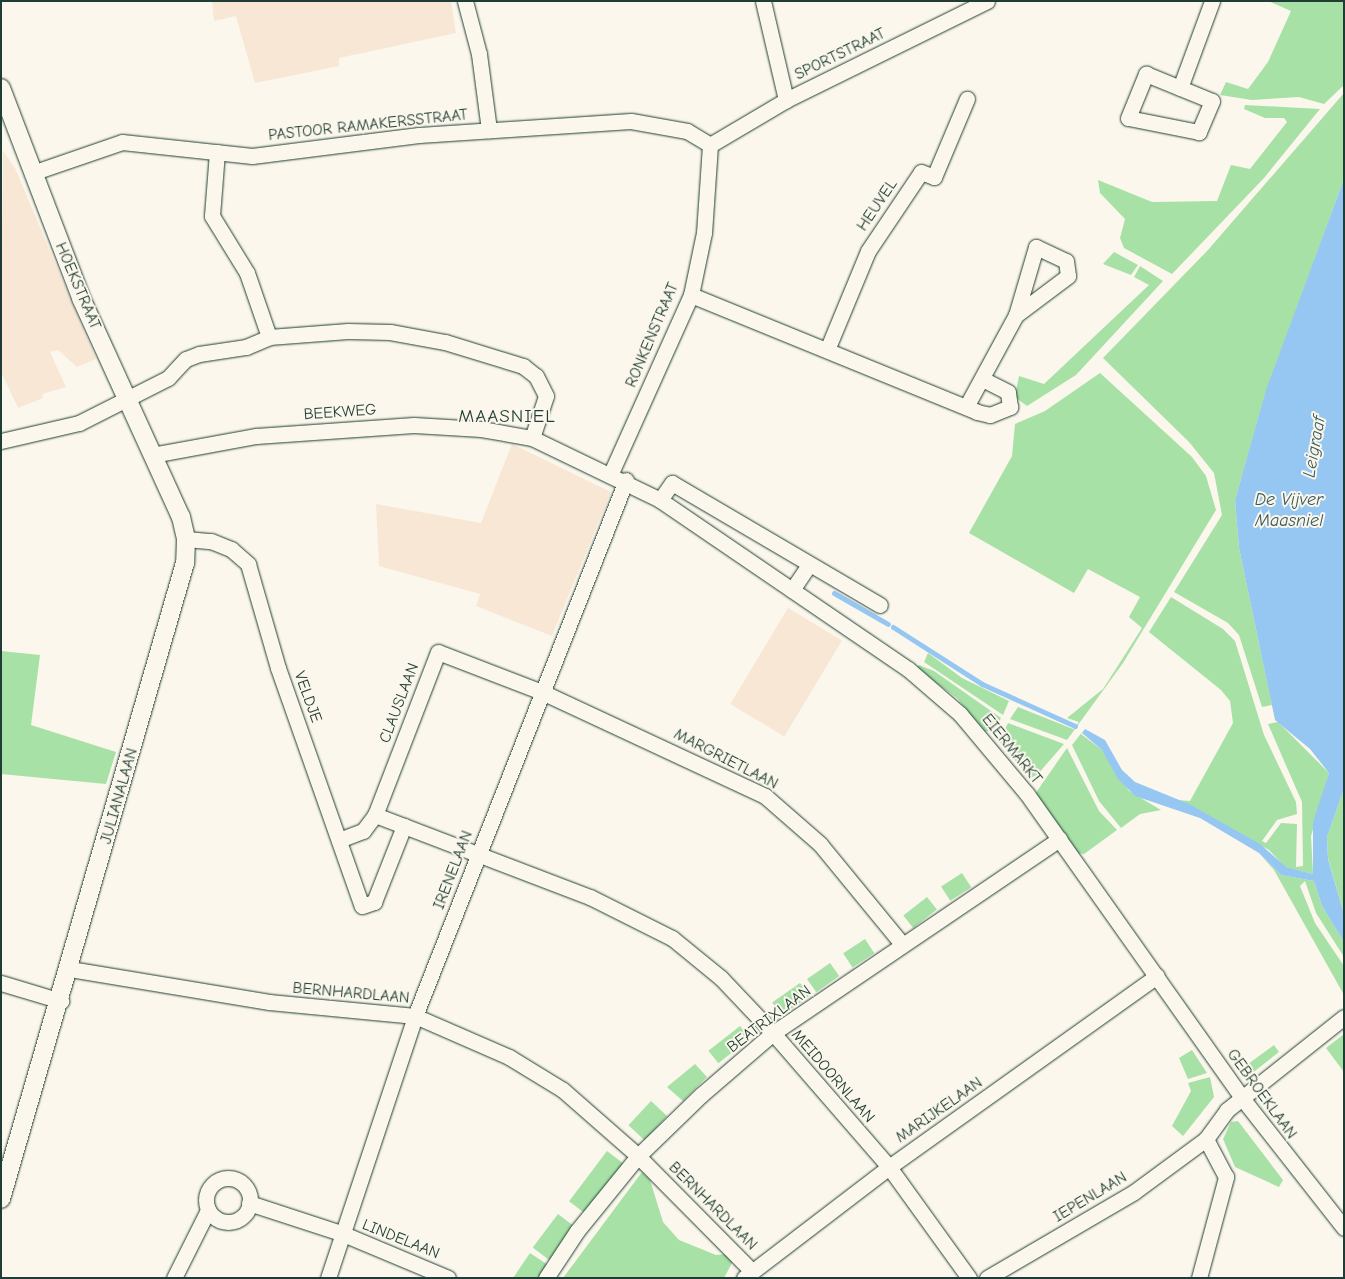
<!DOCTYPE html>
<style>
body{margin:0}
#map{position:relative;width:1345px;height:1279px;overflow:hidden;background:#fbf7ec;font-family:"Comic Neue",sans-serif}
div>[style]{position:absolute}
.built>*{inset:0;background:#f8e7d5;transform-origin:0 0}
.green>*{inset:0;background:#a7e1a6;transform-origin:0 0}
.water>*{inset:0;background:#95c7f2}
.stream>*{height:5px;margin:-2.5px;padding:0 2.5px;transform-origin:2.5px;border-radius:2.5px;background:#95c7f2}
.roads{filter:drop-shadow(0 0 1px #1f3d34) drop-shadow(0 0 1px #1f3d34)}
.minor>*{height:15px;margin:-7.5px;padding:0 7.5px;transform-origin:7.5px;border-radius:7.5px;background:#fbf7ec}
.minor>.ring{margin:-7.5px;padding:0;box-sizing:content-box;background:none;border:15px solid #fbf7ec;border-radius:50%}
.tertiary>*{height:18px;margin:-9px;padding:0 9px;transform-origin:9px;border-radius:9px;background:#fbf7ec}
span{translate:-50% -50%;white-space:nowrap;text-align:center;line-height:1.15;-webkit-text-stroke:4px #fbf7ec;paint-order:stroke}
.street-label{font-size:16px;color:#1f3d34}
.water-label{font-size:18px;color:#37595a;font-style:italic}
.quarter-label{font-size:19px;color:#1f3d34;letter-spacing:1px}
.frame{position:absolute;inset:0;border:2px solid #1f3d34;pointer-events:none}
</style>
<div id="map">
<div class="built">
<i style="clip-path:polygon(212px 1px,451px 1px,456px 33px,339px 58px,339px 66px,255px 83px,236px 16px,214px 21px)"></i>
<i style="clip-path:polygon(3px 151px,15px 168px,96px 359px,77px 367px,58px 350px,50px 352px,66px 387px,42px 394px,43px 398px,18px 408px,1px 372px)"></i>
<i style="clip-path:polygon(512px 444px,611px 492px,552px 636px,476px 606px,480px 594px,379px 566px,376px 504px,481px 523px)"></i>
<i style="left:788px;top:608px;width:63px;height:112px;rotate:31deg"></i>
</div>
<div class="green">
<i style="clip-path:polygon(1268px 1px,1344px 1px,1344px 85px,1324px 104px,1299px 97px,1252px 100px,1220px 95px,1226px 82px,1248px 89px,1268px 62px,1291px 11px)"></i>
<i style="clip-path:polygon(1344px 93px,1344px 179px,1265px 395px,1235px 500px,1239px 548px,1272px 705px,1262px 707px,1239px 635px,1228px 623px,1174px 592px,1222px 515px,1214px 473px,1189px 442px,1103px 358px,1208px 250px)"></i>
<i style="clip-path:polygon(1245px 105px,1320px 109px,1264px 178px,1172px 274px,1124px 248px,1120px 238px,1125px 219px,1100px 193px,1098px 180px,1152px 202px,1217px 201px,1231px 165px,1250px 169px,1287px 122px,1284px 118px,1265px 118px,1244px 109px)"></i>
<i style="clip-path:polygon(1114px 252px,1138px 265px,1131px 275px,1103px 264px)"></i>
<i style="clip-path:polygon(1140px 266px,1163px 281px,1076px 375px,1027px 406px,1015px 397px,1019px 376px,1044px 384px,1149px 285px,1134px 277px)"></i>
<i style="clip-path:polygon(1100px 373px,1192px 457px,1206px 476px,1216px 510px,1123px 663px,1067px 740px,1010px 719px,1018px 707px,1073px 729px,1079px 722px,1067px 718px,1103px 689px,1142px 628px,1129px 617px,1140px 597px,1088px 569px,1074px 593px,969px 533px,1012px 456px,1015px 424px,1045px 411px)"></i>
<i style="clip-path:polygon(1171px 597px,1223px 629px,1235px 641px,1264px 735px,1296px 802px,1297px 814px,1277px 820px,1262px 841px,1266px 843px,1281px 823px,1297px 824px,1296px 867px,1303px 866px,1302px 802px,1268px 724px,1278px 722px,1329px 773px,1311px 836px,1313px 874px,1285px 867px,1269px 850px,1177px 800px,1190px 801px,1233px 723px,1230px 701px,1221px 690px,1149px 632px)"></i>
<i style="clip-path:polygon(1px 651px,40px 655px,31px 725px,116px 752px,106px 784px,1px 774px)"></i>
<i style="clip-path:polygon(928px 653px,962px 678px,1009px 701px,1003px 715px,924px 662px)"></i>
<i style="clip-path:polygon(919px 665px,934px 671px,1001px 718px,995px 729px,985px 732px,957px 698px,916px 668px)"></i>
<i style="clip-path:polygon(1008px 723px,1064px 744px,1037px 775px,1030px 778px,999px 741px)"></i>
<i style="clip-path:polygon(1083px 731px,1081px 734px,1102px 750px,1129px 791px,1161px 810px,1140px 814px,1121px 828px,1099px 801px,1072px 745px)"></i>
<i style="clip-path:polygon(1067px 748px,1099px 811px,1117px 830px,1084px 854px,1077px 853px,1035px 794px)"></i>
<i style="clip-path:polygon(1344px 789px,1344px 914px,1328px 858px,1327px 837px)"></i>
<i style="clip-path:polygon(1259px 853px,1281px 875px,1314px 881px,1322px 906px,1344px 942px,1344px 957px,1316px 913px,1305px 881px,1300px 886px,1315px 923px,1344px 966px,1344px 995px,1274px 870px)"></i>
<i style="left:962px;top:873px;width:17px;height:25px;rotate:57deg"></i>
<i style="left:927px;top:897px;width:16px;height:30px;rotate:52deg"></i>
<i style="left:865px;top:939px;width:17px;height:26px;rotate:57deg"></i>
<i style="left:830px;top:963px;width:16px;height:28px;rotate:55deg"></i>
<i style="left:800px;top:983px;width:16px;height:34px;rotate:55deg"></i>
<i style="left:740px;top:1026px;width:16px;height:40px;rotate:52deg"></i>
<i style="clip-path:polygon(1344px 1034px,1344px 1072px,1326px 1048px)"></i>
<i style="clip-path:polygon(1274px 1045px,1279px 1052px,1251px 1074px,1244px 1067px)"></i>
<i style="clip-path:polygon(1192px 1050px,1207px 1073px,1188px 1079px,1179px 1058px)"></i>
<i style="clip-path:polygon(695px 1064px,707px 1077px,683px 1101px,667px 1087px)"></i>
<i style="clip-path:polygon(1210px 1077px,1214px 1097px,1183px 1136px,1172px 1126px,1191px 1091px,1188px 1083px)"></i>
<i style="left:651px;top:1101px;width:22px;height:33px;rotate:43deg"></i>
<i style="clip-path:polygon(1238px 1121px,1283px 1180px,1279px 1187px,1235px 1167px,1223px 1139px,1231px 1122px)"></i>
<i style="left:607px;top:1151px;width:21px;height:63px;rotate:37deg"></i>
<i style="clip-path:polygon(642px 1172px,650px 1180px,663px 1222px,679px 1240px,716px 1255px,728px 1254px,733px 1261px,724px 1278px,563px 1278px)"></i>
<i style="left:558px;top:1214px;width:21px;height:42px;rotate:37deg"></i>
<i style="clip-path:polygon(530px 1253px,548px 1265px,539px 1278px,513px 1278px)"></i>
</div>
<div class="water">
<i style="clip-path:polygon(1344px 179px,1344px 789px,1327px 837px,1328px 859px,1344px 914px,1344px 942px,1322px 906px,1314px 881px,1281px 875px,1259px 853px,1200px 818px,1135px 796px,1118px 779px,1102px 750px,1082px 733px,1085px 729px,1105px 740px,1122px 770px,1135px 782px,1189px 804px,1260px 844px,1286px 867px,1313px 874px,1313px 822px,1329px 773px,1310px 749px,1275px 720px,1239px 548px,1235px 500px,1266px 390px)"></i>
</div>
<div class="stream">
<i style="left:834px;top:593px;width:62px;rotate:29.9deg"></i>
<i style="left:893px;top:627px;width:106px;rotate:32.6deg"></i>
<i style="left:982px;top:684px;width:102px;rotate:24.3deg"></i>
</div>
<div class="roads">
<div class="minor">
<i style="left:465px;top:1px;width:55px;rotate:75.2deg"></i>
<i style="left:479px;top:54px;width:77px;rotate:82.5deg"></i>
<i style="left:763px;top:1px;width:102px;rotate:76.9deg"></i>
<i style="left:1146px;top:74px;width:71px;rotate:22.2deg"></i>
<i style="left:1212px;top:101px;width:34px;rotate:113deg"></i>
<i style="left:1199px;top:132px;width:72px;rotate:-168.8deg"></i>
<i style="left:1128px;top:118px;width:48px;rotate:-67.8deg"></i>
<i style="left:1180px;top:88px;width:93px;rotate:-69.8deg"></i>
<i style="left:710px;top:145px;width:88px;rotate:-30.6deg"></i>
<i style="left:786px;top:100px;width:224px;rotate:-26.2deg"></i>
<i style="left:217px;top:152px;width:64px;rotate:94.5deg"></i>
<i style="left:212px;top:216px;width:67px;rotate:58.4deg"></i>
<i style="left:247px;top:273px;width:68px;rotate:71deg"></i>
<i style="left:32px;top:173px;width:95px;rotate:-19deg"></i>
<i style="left:122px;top:142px;width:131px;rotate:6.1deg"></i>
<i style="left:252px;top:156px;width:168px;rotate:-7.2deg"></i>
<i style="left:419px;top:135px;width:212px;rotate:-3.8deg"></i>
<i style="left:631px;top:121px;width:57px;rotate:10.1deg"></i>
<i style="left:687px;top:131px;width:27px;rotate:31deg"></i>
<i style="left:691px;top:295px;width:309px;rotate:22.2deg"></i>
<i style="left:977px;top:412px;width:13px;rotate:13deg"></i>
<i style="left:990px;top:415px;width:22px;rotate:-22deg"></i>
<i style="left:1010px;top:407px;width:15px;rotate:-98deg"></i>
<i style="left:1008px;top:392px;width:29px;rotate:-153deg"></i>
<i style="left:827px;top:350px;width:107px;rotate:-67.5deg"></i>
<i style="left:868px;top:251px;width:95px;rotate:-56.1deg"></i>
<i style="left:921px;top:172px;width:14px;rotate:21deg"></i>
<i style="left:934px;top:177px;width:85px;rotate:-67.1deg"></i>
<i style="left:966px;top:407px;width:105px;rotate:-61.5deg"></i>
<i style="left:1016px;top:315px;width:71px;rotate:-73.6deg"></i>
<i style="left:1036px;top:247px;width:33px;rotate:25deg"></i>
<i style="left:1066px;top:261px;width:15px;rotate:82deg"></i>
<i style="left:1068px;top:276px;width:65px;rotate:143.1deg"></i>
<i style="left:1px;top:441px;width:80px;rotate:-13deg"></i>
<i style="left:79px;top:423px;width:100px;rotate:-26.8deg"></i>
<i style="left:168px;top:378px;width:26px;rotate:-47deg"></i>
<i style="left:186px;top:359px;width:14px;rotate:-21deg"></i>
<i style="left:199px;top:354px;width:48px;rotate:-8.5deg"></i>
<i style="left:246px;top:347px;width:25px;rotate:-23deg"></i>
<i style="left:269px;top:337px;width:79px;rotate:-4.3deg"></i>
<i style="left:348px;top:331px;width:42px;rotate:1.4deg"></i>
<i style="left:390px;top:332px;width:56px;rotate:10.3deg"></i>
<i style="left:445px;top:342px;width:82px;rotate:17.1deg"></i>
<i style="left:523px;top:366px;width:16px;rotate:38deg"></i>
<i style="left:536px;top:376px;width:22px;rotate:63deg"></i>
<i style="left:546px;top:396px;width:44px;rotate:108.4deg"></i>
<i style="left:152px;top:455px;width:106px;rotate:-10.4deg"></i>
<i style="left:256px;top:436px;width:158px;rotate:-4deg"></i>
<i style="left:414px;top:425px;width:67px;rotate:3.4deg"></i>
<i style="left:481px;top:429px;width:52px;rotate:10deg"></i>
<i style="left:532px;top:438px;width:142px;rotate:25.8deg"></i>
<i style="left:660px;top:500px;width:300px;rotate:34.3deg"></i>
<i style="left:908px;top:669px;width:69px;rotate:40.9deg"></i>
<i style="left:960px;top:714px;width:104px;rotate:50.1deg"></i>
<i style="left:1027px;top:794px;width:372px;rotate:54.7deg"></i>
<i style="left:1242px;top:1098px;width:165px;rotate:51.9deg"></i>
<i style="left:611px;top:473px;width:195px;rotate:-65.8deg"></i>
<i style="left:691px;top:295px;width:63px;rotate:-78.2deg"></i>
<i style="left:704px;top:233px;width:88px;rotate:-86.1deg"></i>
<i style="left:660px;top:500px;width:21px;rotate:-55deg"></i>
<i style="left:672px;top:483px;width:241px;rotate:30.4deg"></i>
<i style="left:186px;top:539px;width:25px;rotate:5deg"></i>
<i style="left:211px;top:541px;width:22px;rotate:22deg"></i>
<i style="left:231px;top:549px;width:23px;rotate:41deg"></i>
<i style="left:248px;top:564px;width:108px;rotate:73.9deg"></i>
<i style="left:278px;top:668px;width:252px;rotate:70.6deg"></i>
<i style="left:362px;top:906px;width:13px;rotate:-18deg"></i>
<i style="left:374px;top:902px;width:82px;rotate:-68.5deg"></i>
<i style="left:792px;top:590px;width:30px;rotate:-56deg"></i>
<i style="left:339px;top:840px;width:26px;rotate:-21deg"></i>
<i style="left:363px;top:831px;width:20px;rotate:-53deg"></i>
<i style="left:902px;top:944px;width:129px;rotate:-129.4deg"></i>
<i style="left:820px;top:844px;width:73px;rotate:-138.9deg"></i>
<i style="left:765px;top:796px;width:246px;rotate:-155deg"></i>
<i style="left:542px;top:692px;width:111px;rotate:-159deg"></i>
<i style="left:438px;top:652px;width:175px;rotate:111.1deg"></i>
<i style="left:375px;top:815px;width:230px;rotate:20.9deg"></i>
<i style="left:590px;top:897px;width:92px;rotate:26.6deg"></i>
<i style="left:672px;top:938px;width:63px;rotate:39.2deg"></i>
<i style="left:721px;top:978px;width:76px;rotate:46.6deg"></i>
<i style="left:773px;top:1033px;width:177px;rotate:49.1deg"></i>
<i style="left:889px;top:1167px;width:137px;rotate:54.2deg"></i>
<i style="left:70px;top:969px;width:202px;rotate:9.4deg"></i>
<i style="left:269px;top:1002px;width:147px;rotate:5.5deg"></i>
<i style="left:415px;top:1016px;width:103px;rotate:23.6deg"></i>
<i style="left:509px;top:1057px;width:63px;rotate:31.4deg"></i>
<i style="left:563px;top:1090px;width:100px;rotate:41.3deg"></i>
<i style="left:638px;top:1156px;width:161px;rotate:45.3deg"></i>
<i style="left:1px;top:983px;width:63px;rotate:16.7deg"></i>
<i class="ring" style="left:206px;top:1178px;width:29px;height:29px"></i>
<i style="left:249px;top:1203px;width:97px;rotate:18.1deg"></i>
<i style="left:341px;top:1233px;width:116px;rotate:22.8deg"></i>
<i style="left:174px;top:1278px;width:76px;rotate:-63.4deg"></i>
<i style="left:328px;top:1278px;width:276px;rotate:-71.6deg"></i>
<i style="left:415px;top:1016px;width:576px;rotate:-68.51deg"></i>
<i style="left:546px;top:1278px;width:56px;rotate:-56.6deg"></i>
<i style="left:577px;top:1231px;width:97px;rotate:-50.9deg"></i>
<i style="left:638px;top:1156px;width:88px;rotate:-44.1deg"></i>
<i style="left:701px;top:1095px;width:95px;rotate:-40.7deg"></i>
<i style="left:773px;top:1033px;width:346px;rotate:-34.1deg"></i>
<i style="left:744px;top:1278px;width:183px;rotate:-37.4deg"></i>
<i style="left:889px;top:1167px;width:329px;rotate:-35.5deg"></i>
<i style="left:987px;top:1278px;width:170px;rotate:-30.3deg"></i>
<i style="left:1134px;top:1192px;width:89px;rotate:-36.4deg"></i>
<i style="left:1199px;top:1278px;width:105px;rotate:-75deg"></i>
<i style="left:1226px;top:1177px;width:43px;rotate:-117.8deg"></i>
<i style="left:1206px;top:1139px;width:36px;rotate:-54deg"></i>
<i style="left:1227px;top:1110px;width:149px;rotate:-38.5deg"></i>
</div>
<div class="tertiary">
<i style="left:1px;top:88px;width:225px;rotate:69.1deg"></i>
<i style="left:81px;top:298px;width:241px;rotate:65.5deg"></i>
<i style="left:181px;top:517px;width:23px;rotate:77deg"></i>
<i style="left:186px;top:539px;width:24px;rotate:92deg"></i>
<i style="left:185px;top:563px;width:662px;rotate:106.14deg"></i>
</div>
</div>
<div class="street-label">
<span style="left:840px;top:54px;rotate:-26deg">SPORTSTRAAT</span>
<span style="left:368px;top:125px;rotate:-6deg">PASTOOR RAMAKERSSTRAAT</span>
<span style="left:877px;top:205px;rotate:-56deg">HEUVEL</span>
<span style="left:78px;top:286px;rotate:67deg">HOEKSTRAAT</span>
<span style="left:652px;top:335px;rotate:-67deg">RONKENSTRAAT</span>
<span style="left:340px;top:412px;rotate:-4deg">BEEKWEG</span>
<span style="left:308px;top:697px;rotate:70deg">VELDJE</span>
<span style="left:399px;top:703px;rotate:-69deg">CLAUSLAAN</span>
<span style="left:1012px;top:749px;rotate:51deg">EIERMARKT</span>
<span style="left:726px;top:759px;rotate:27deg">MARGRIETLAAN</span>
<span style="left:119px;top:796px;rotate:-74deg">JULIANALAAN</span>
<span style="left:453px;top:870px;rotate:-69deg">IRENELAAN</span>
<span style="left:351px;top:993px;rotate:5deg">BERNHARDLAAN</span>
<span style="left:769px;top:1019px;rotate:-37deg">BEATRIXLAAN</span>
<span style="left:833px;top:1076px;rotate:49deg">MEIDOORNLAAN</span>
<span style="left:1262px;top:1094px;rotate:54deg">GEBROEKLAAN</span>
<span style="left:939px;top:1110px;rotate:-35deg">MARIJKELAAN</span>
<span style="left:1090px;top:1197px;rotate:-31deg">IEPENLAAN</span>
<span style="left:713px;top:1206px;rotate:45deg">BERNHARDLAAN</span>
<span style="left:401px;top:1239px;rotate:22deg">LINDELAAN</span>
</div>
<div class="water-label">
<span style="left:1315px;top:447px;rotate:-80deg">Leigraaf</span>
<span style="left:1289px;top:511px">De Vijver<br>Maasniel</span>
</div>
<div class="quarter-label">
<span style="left:507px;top:417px">MAASNIEL</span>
</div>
<div class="frame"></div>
</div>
